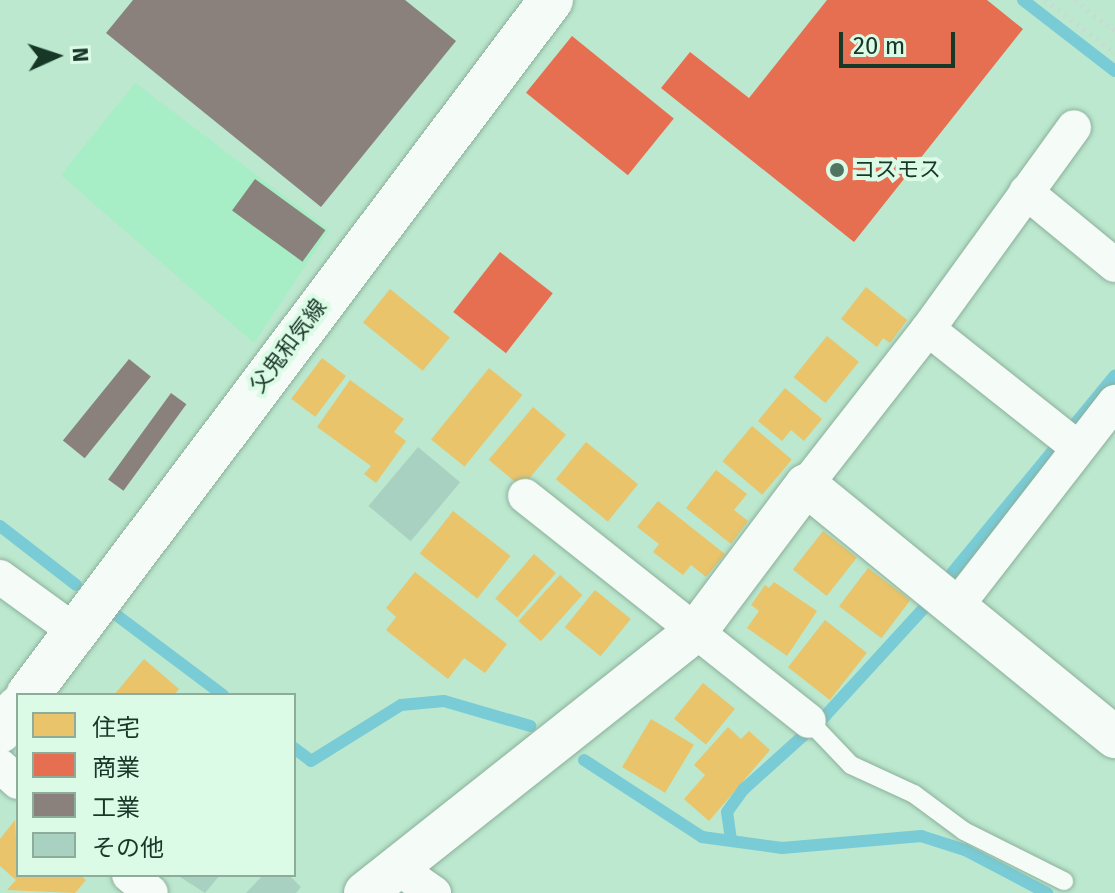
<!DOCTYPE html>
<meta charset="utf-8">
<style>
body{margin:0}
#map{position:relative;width:1115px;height:893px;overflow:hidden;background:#bbe8ce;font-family:"Fira Sans","Noto Sans JP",sans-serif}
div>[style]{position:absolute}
.built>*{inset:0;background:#a7edc5}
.homes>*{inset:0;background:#e9c46a;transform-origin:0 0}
.shops>*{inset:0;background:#e76f51;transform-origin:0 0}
.industry>*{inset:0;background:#8a817c;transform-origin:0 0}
.stream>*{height:12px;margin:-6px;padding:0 6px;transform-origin:6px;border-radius:6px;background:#79cbd6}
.building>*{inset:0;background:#a9d1c1;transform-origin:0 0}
.path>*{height:5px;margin-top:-2.5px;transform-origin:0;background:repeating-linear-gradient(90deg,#cad9d1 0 2px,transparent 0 8px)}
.roads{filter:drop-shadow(0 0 2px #8caf9b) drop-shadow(0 0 2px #8caf9b)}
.service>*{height:18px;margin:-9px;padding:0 9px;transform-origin:9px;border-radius:9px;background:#f5fcf8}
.minor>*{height:34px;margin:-17px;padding:0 17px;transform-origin:17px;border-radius:17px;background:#f5fcf8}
.tertiary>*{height:42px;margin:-21px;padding:0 21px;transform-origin:21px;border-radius:21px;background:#f5fcf8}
.secondary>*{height:44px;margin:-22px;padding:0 22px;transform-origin:22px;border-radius:22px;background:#f5fcf8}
.dots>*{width:22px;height:22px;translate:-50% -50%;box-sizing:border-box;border:4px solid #dcfbe7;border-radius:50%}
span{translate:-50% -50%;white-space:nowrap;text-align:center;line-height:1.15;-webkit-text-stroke:8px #dcfbe7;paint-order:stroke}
.poi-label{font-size:22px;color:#173826}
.left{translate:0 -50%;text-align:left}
.street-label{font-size:22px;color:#173826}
.legend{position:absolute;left:16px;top:693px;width:280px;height:184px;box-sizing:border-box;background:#dcfbe7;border:2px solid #8dad9a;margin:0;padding:10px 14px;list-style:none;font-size:24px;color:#173826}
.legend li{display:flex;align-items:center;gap:16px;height:40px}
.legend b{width:40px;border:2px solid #8dad9a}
.north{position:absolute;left:16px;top:16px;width:80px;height:80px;-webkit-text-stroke:6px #dcfbe7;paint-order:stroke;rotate:87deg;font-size:22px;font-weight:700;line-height:32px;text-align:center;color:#173826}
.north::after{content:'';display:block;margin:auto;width:28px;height:36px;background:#173826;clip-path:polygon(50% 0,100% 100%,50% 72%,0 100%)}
.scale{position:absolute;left:839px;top:32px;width:116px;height:36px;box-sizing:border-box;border:4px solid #173826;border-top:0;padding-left:10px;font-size:24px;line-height:28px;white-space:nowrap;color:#173826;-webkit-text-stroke:6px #dcfbe7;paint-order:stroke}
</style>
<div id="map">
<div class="built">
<i style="clip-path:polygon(135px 83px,329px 230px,254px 343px,61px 175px)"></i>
</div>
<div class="homes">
<i style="clip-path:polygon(866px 287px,907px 320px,890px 343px,883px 338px,877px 347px,841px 319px)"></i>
<i style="left:390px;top:289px;width:77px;height:43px;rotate:39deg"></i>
<i style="left:827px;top:336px;width:41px;height:53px;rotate:39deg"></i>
<i style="left:322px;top:358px;width:30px;height:51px;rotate:37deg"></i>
<i style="left:489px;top:368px;width:43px;height:92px;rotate:39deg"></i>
<i style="clip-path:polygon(350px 380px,404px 419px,394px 432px,406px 441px,376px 483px,364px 474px,371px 466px,317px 427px)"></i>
<i style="clip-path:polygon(785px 388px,822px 419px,804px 441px,791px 430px,782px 441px,758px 421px)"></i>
<i style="left:533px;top:407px;width:43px;height:69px;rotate:40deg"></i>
<i style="left:752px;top:426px;width:52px;height:46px;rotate:40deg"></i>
<i style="left:586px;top:442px;width:67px;height:48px;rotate:39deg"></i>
<i style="clip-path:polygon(716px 470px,747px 494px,734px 510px,748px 521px,731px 544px,686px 508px)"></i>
<i style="clip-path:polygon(658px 501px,725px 554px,706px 577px,691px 565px,683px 575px,653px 552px,659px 544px,637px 527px)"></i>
<i style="left:453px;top:511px;width:73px;height:54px;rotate:38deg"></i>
<i style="left:823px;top:531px;width:43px;height:49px;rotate:38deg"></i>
<i style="left:534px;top:554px;width:29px;height:59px;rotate:41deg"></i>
<i style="left:868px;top:568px;width:53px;height:48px;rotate:37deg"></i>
<i style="clip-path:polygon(415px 572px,507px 644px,485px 673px,464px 658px,448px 679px,386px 630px,396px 617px,386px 608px)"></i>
<i style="left:560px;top:575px;width:30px;height:62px;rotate:42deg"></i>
<i style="clip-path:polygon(774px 582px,817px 611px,787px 656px,747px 628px,759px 611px,751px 605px,765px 585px,769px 588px)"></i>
<i style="left:595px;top:590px;width:46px;height:48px;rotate:39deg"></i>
<i style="left:825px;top:620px;width:53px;height:60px;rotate:38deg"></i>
<i style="clip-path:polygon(144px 659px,179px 689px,174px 695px,114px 695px)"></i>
<i style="left:703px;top:683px;width:41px;height:46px;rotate:39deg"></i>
<i style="left:651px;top:719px;width:50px;height:56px;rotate:31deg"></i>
<i style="clip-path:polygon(728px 727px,741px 739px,749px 731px,770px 750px,709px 821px,684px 799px,705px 775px,694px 765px)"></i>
<i style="clip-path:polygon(15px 820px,18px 875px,80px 875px,86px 880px,75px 893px,7px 890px,16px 880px,0 866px,0 839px)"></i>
</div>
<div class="shops">
<i style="clip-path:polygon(827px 0,987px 0,1023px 29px,854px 242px,661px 88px,690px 52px,749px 98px)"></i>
<i style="left:572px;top:36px;width:131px;height:73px;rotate:39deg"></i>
<i style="left:500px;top:252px;width:67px;height:76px;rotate:38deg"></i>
</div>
<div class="industry">
<i style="clip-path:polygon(133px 0,405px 0,456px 41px,321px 207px,106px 33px)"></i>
<i style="left:255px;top:179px;width:87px;height:39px;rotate:36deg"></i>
<i style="left:129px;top:359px;width:28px;height:105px;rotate:39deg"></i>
<i style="left:171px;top:393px;width:19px;height:107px;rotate:36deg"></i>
</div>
<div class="stream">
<i style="left:1023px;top:0;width:116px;rotate:37.7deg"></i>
<i style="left:0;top:526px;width:96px;rotate:37.8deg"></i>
<i style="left:952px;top:573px;width:256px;rotate:-50.5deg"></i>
<i style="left:115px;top:614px;width:135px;rotate:36.9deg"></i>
<i style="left:294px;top:748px;width:21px;rotate:37deg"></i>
<i style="left:311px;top:761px;width:106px;rotate:-31.9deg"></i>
<i style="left:401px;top:705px;width:43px;rotate:-5.3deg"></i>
<i style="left:444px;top:701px;width:90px;rotate:16.2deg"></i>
<i style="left:584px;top:760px;width:141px;rotate:33.1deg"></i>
<i style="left:702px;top:837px;width:81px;rotate:7.8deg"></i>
<i style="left:782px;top:848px;width:140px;rotate:-4.9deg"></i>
<i style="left:921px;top:836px;width:46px;rotate:17.7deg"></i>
<i style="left:965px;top:850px;width:93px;rotate:27.7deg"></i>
<i style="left:731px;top:840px;width:28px;rotate:-98deg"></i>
<i style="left:727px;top:812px;width:29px;rotate:-54deg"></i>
<i style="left:744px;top:789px;width:109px;rotate:-42deg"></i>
<i style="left:825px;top:716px;width:145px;rotate:-47.5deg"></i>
</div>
<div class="building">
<i style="left:418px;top:447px;width:55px;height:77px;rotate:40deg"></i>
<i style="clip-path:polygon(177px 875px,220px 875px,205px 893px)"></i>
<i style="clip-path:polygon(263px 875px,289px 875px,301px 887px,296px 893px,246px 893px)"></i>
</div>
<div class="path">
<i style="left:1045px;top:0;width:88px;rotate:37.1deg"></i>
<i style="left:1075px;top:0;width:51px;rotate:37.8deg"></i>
</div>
<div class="roads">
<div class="service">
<i style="left:809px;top:721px;width:61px;rotate:46.3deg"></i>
<i style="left:851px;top:765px;width:69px;rotate:24.7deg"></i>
<i style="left:914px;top:794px;width:62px;rotate:36.5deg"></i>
<i style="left:964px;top:831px;width:112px;rotate:26.6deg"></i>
</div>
<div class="minor">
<i style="left:1026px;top:192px;width:115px;rotate:39.4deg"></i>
<i style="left:928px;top:329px;width:190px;rotate:38.4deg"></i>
<i style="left:806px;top:485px;width:198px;rotate:-52deg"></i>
<i style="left:928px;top:329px;width:249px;rotate:-54.1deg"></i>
<i style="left:525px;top:496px;width:362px;rotate:38.4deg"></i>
<i style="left:0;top:577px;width:94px;rotate:35.9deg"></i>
<i style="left:955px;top:608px;width:261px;rotate:-52.2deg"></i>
<i style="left:0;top:766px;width:24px;rotate:42deg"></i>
<i style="left:398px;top:868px;width:44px;rotate:34.8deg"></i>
<i style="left:129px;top:875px;width:28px;rotate:39deg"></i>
</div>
<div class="tertiary">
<i style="left:365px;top:893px;width:424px;rotate:-38.4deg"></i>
<i style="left:697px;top:630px;width:181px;rotate:-53.1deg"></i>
<i style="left:806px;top:485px;width:399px;rotate:39.2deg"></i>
</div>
<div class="secondary">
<i style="left:28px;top:695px;width:870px;rotate:-53.04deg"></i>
<i style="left:0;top:731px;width:29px;rotate:-52deg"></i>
</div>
</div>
<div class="dots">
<i style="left:837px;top:170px;background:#507661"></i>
</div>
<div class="poi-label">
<span class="left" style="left:853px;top:170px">コスモス</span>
</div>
<div class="street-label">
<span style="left:288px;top:346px;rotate:-53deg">父鬼和気線</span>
</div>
<ul class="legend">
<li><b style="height:22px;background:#e9c46a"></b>住宅</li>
<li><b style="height:22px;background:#e76f51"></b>商業</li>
<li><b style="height:22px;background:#8a817c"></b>工業</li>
<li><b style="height:22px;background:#a9d1c1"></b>その他</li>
</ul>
<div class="north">N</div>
<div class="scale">20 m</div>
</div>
